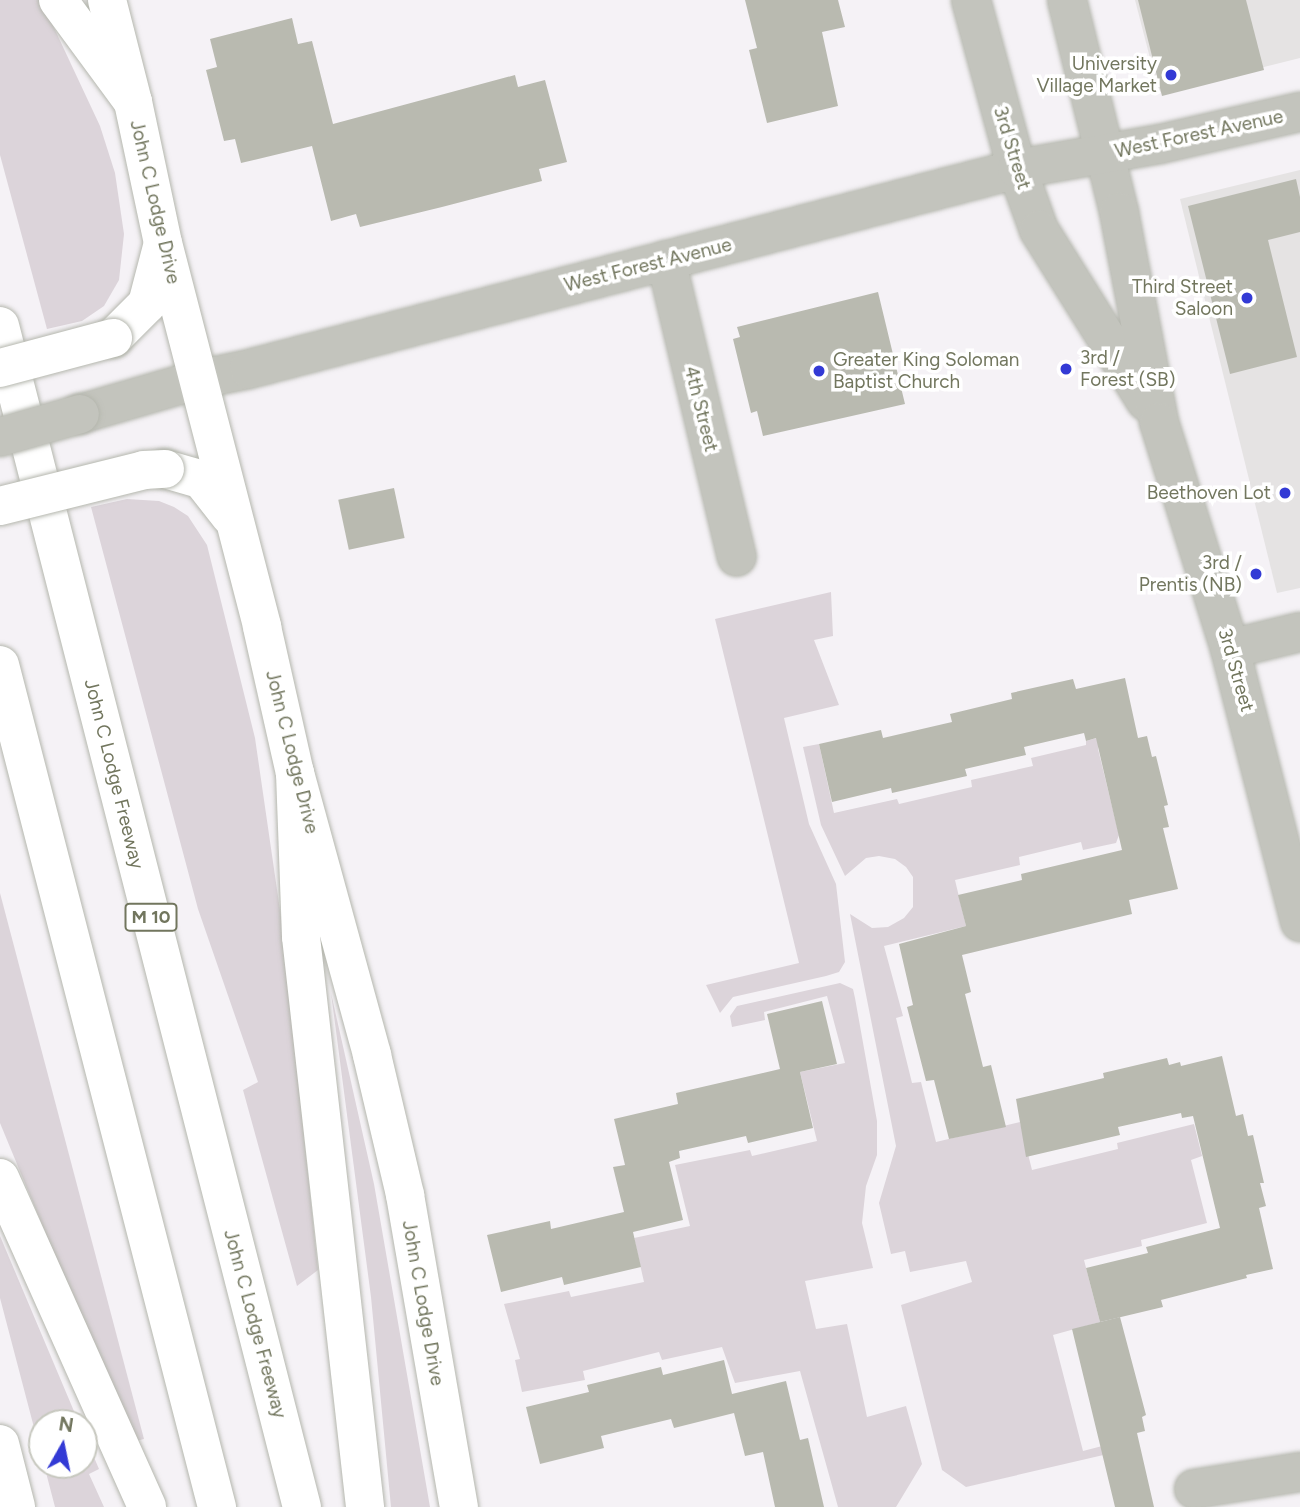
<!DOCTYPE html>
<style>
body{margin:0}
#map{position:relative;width:1300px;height:1507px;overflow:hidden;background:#f5f2f6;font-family:Figtree,sans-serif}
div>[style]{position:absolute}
.built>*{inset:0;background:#e5e3e3}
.green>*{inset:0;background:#dcd4da}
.building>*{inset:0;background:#b9bab0;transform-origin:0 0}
.roads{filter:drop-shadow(0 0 2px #b5b7ae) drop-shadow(0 0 2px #b5b7ae)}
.minor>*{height:38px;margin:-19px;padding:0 19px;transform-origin:19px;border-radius:19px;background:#c3c4bd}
.major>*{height:38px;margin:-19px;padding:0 19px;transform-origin:19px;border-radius:19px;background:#fff}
.highway>*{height:38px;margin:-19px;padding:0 19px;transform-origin:19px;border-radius:19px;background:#fff}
.bridges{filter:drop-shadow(0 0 2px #b5b7ae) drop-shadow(0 0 2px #b5b7ae)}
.minor-bridge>*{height:38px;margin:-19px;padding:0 19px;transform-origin:19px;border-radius:19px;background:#c3c4bd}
.major-bridge>*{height:38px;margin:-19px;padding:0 19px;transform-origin:19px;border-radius:19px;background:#fff}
.dots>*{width:19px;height:19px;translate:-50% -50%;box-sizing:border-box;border:4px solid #fff;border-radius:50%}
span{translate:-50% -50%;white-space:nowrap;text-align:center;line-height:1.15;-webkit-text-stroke:7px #fff;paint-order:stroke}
.shield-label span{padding:2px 5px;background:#fff;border:2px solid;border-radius:5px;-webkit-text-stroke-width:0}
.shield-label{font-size:18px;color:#72765e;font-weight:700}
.poi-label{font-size:19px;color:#72765e}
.right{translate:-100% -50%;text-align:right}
.left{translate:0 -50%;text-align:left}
.street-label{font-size:19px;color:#72765e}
.north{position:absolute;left:28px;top:1409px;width:70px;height:70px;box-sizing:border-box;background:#fff;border:2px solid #c7c8bf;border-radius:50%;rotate:9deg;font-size:19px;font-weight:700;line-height:28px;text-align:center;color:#72765e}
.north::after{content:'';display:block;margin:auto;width:24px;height:32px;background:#333ad5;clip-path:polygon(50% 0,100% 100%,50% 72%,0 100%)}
</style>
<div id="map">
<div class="built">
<i style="clip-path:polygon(1135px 0,1300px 0,1300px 58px,1159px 93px)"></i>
<i style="clip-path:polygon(1300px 170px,1300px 588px,1277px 593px,1180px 199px)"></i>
</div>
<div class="green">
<i style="clip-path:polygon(0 0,41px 0,100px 126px,115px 173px,124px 234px,119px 280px,104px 306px,82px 321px,47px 329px,0 155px)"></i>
<i style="clip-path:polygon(127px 499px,159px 501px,174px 507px,188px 516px,207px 545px,255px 738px,282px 924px,318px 1270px,297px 1286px,243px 1090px,258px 1082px,198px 909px,91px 507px)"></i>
<i style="clip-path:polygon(831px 592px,833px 636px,814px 640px,839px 705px,784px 718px,809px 824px,836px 884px,845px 962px,839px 972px,826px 976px,733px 997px,720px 1013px,706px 985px,799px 963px,715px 619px)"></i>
<i style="clip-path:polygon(1100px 737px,1098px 749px,1119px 835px,1116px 843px,1083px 850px,1081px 842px,1019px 857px,1020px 865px,955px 880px,966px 926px,884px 946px,903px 1016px,896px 1018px,912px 1083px,921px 1082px,936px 1142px,1020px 1122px,1032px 1170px,1118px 1149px,1117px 1143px,1194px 1124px,1202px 1156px,1191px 1160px,1207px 1223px,1141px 1240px,1142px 1246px,1084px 1260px,1100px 1322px,1053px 1335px,1083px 1451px,1133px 1438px,1138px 1447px,966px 1487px,942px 1470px,901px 1305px,972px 1282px,966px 1261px,910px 1272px,905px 1251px,891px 1254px,879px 1203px,896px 1146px,850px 914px,872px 928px,888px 927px,904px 918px,913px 907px,913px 877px,906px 867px,895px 859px,879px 856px,866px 858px,845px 876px,821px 825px,803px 747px,819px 744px,834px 813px,897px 799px,899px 804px,972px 787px,971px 780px,1033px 766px,1031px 758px,1086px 745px,1086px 741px)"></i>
<i style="clip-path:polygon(0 893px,144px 1439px,132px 1442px,0 1123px)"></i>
<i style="clip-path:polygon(840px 983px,853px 989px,855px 998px,877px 1121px,877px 1155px,866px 1186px,862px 1223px,873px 1268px,805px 1281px,816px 1329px,847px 1324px,867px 1417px,906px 1406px,922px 1464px,896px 1507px,838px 1507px,800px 1371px,735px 1383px,722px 1347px,662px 1360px,659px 1352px,583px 1371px,585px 1380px,522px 1392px,515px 1360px,520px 1359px,504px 1304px,569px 1291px,571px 1297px,644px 1282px,634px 1238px,690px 1226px,675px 1165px,750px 1150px,752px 1156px,817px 1141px,800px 1072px,845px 1063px,827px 996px,764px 1012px,765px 1020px,732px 1027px,730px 1016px,737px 1006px)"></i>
<i style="clip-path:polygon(331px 993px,374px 1184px,430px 1507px,391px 1507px,371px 1297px)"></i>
<i style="clip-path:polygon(0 1236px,79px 1423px,42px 1423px,42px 1458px,0 1298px)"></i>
<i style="clip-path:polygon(84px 1434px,99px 1469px,89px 1474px,104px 1507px,55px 1507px,44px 1465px,84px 1465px)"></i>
</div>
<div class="building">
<i style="clip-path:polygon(745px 0,838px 0,845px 27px,822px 32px,838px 106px,767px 123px,749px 50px,757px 48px)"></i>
<i style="clip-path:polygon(1138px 0,1246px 0,1264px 70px,1162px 96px)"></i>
<i style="clip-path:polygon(292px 18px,298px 44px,312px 41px,333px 124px,515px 75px,518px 87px,545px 80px,567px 162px,539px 169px,542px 181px,442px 207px,360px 227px,356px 214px,331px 221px,312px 146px,241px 163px,235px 139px,224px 141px,206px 70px,217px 67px,210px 39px)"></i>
<i style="clip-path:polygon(1296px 179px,1300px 197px,1300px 232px,1268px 240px,1297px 357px,1230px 374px,1188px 206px)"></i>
<i style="clip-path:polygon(878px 292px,905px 404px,763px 436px,757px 411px,751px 413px,733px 339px,740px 337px,737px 327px)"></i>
<i style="left:394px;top:488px;width:51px;height:57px;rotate:78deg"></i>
<i style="clip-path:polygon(1125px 678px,1138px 738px,1147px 736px,1152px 757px,1156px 756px,1168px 805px,1164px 806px,1169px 827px,1163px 828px,1178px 889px,1129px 900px,1132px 914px,962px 955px,971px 992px,965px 994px,983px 1067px,991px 1065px,1006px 1127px,949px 1139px,934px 1080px,926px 1081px,907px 1007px,913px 1005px,899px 944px,966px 926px,958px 895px,1022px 880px,1021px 874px,1122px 850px,1096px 738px,1086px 741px,1084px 733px,1024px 747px,1026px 755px,965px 769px,967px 776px,892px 793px,891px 788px,832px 802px,819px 744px,881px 730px,883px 738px,952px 722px,950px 714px,1012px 699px,1011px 693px,1073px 679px,1076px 689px)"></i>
<i style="clip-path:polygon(822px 1001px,837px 1064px,800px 1072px,813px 1128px,748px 1143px,746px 1136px,679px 1151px,680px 1158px,669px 1162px,683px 1220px,633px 1232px,641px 1267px,564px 1285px,562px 1277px,501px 1292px,487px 1235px,550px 1221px,551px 1229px,624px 1212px,613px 1167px,625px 1165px,614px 1119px,678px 1104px,676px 1093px,780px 1069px,767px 1014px)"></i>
<i style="clip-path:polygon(1222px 1056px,1236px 1116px,1243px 1114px,1248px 1136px,1253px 1135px,1264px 1183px,1260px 1183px,1266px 1206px,1259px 1208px,1273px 1269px,1246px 1275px,1247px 1278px,1161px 1300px,1163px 1307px,1100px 1322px,1086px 1268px,1148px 1253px,1146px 1247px,1220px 1228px,1193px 1116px,1182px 1118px,1181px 1113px,1118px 1127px,1120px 1135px,1026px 1157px,1016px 1099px,1104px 1078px,1103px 1073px,1167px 1058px,1169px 1065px,1180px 1062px,1181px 1066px)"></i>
<i style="clip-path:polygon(1120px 1317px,1146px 1415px,1142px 1417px,1145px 1431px,1137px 1433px,1154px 1507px,1115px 1507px,1072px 1329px)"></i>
<i style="clip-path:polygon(724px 1360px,732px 1394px,786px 1381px,800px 1440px,808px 1438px,824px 1507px,775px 1507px,763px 1452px,745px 1456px,734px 1413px,674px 1428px,671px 1419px,601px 1436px,604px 1448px,540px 1464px,526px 1407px,589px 1392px,587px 1385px,661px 1367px,663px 1375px)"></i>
</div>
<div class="roads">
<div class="minor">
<i style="left:971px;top:0;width:175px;rotate:74.8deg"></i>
<i style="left:1017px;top:169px;width:65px;rotate:70.2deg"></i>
<i style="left:1039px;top:230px;width:202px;rotate:58deg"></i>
<i style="left:1067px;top:0;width:218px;rotate:76.2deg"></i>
<i style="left:1119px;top:212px;width:214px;rotate:79.2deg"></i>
<i style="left:1159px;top:422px;width:238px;rotate:72.6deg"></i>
<i style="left:1230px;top:649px;width:282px;rotate:75.6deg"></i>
<i style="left:666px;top:260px;width:305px;rotate:76.6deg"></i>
<i style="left:80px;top:414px;width:125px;rotate:-16.3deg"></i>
<i style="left:200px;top:379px;width:50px;rotate:-11.5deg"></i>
<i style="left:249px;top:369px;width:794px;rotate:-14.6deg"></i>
<i style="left:1017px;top:169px;width:145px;rotate:-9.9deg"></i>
<i style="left:1160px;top:144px;width:144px;rotate:-12.9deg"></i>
<i style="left:1230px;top:649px;width:72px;rotate:-13.7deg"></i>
<i style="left:1194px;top:1489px;width:107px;rotate:-9.1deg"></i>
</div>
<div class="major">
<i style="left:107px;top:0;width:105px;rotate:75.7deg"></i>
<i style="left:133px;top:102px;width:144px;rotate:78deg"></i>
<i style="left:163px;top:243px;width:397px;rotate:75.5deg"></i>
<i style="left:262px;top:627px;width:150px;rotate:77.3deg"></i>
<i style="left:295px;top:773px;width:292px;rotate:74.7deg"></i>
<i style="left:372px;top:1055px;width:144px;rotate:76.7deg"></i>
<i style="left:405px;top:1195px;width:317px;rotate:80.2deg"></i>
<i style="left:113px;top:338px;width:48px;rotate:-45deg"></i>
<i style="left:147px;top:304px;width:59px;rotate:-75.3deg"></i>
<i style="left:165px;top:469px;width:37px;rotate:16deg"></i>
<i style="left:201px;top:479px;width:47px;rotate:51.9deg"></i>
<i style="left:0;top:1444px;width:65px;rotate:75.7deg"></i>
</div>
<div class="highway">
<i style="left:58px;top:0;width:127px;rotate:53.7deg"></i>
<i style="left:0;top:326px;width:1219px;rotate:75.66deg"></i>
<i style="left:0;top:665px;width:870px;rotate:75.55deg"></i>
<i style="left:295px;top:773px;width:164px;rotate:87.9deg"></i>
<i style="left:301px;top:937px;width:574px;rotate:83.59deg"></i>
<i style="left:0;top:1178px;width:360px;rotate:65.9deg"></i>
</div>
</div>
<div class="bridges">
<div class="minor-bridge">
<i style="left:0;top:437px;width:83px;rotate:-16deg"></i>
</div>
<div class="major-bridge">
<i style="left:0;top:368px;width:117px;rotate:-14.9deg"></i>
<i style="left:0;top:506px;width:148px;rotate:-14deg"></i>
<i style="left:144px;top:470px;width:21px;rotate:-3deg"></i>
</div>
</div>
<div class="dots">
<i style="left:1171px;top:75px;background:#333ad5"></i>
<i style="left:1247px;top:298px;background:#333ad5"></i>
<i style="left:1066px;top:369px;background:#333ad5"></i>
<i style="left:819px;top:371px;background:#333ad5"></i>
<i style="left:1285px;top:493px;background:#333ad5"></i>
<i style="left:1256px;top:574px;background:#333ad5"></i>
</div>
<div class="shield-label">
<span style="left:151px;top:917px">M 10</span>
</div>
<div class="poi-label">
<span class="right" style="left:1157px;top:75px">University<br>Village Market</span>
<span class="right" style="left:1233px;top:298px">Third Street<br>Saloon</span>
<span class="left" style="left:1080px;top:369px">3rd /<br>Forest (SB)</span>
<span class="left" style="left:833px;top:371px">Greater King Soloman<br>Baptist Church</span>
<span class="right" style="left:1271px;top:493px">Beethoven Lot</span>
<span class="right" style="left:1242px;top:574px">3rd /<br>Prentis (NB)</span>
</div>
<div class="street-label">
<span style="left:1199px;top:134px;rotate:-12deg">West Forest Avenue</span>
<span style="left:1012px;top:148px;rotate:73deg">3rd Street</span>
<span style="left:155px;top:202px;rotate:77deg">John C Lodge Drive</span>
<span style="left:648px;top:265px;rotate:-14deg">West Forest Avenue</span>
<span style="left:701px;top:409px;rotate:76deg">4th Street</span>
<span style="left:1236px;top:670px;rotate:74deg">3rd Street</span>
<span style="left:292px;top:752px;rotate:76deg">John C Lodge Drive</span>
<span style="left:114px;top:774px;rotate:76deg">John C Lodge Freeway</span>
<span style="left:423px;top:1303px;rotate:80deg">John C Lodge Drive</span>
<span style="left:255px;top:1324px;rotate:75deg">John C Lodge Freeway</span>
</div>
<div class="north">N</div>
</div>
